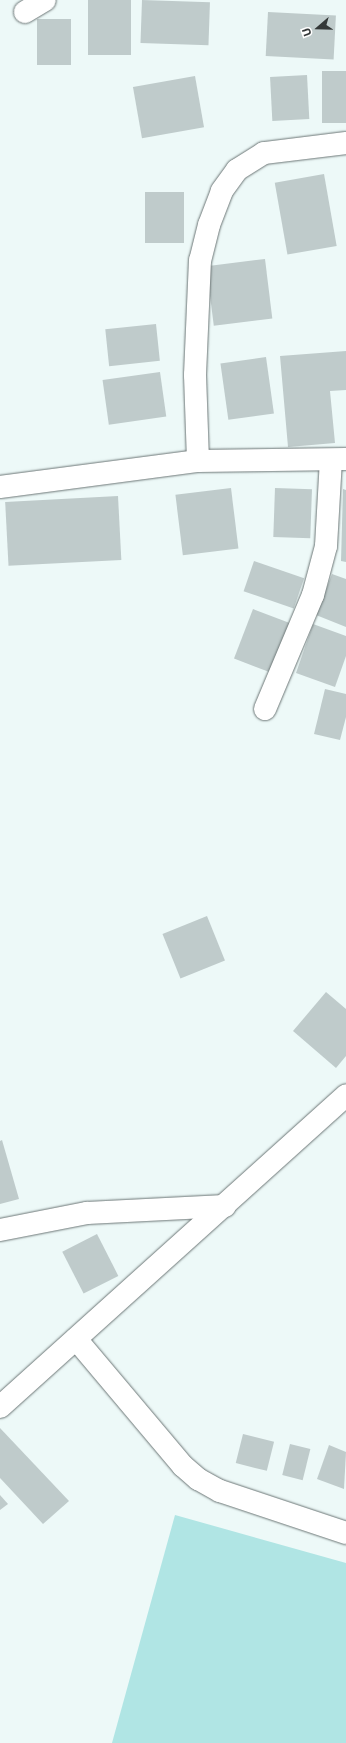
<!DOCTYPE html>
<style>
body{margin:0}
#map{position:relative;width:346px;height:1743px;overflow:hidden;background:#edf9f8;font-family:Commissioner,sans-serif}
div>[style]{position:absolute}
.green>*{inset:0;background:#b0e5e4}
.building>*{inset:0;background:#bfcbcb;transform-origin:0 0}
.roads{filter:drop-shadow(0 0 1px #6c7676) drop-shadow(0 0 1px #6c7676)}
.minor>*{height:22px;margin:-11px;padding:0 11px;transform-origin:11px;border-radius:11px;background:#fff}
span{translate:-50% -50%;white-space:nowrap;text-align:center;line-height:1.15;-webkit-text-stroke:3px #fff;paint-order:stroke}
.north{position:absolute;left:298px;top:8px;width:40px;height:40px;-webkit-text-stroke:3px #fff;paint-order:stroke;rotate:250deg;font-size:11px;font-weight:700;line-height:16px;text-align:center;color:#343838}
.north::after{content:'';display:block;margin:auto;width:14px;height:18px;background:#343838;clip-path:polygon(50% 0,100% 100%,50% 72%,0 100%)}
</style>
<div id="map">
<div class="green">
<i style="clip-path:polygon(175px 1515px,346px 1563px,346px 1743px,112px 1743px)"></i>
</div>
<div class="building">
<i style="left:88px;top:0;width:43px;height:55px"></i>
<i style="left:142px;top:0;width:68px;height:43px;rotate:2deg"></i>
<i style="left:268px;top:12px;width:68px;height:44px;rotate:3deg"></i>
<i style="left:37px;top:19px;width:34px;height:46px"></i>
<i style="left:322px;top:71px;width:24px;height:52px"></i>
<i style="left:307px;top:75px;width:44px;height:37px;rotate:87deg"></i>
<i style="left:195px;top:76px;width:52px;height:63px;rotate:80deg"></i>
<i style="left:324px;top:174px;width:73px;height:50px;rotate:80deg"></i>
<i style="left:145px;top:192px;width:39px;height:51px"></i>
<i style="left:265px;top:259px;width:60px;height:59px;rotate:83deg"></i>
<i style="left:156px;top:324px;width:37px;height:51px;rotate:84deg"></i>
<i style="clip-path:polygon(346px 351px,346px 390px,330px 391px,335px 443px,288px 447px,280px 356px)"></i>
<i style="left:266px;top:357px;width:57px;height:46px;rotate:82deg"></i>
<i style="left:160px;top:372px;width:45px;height:58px;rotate:82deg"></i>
<i style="left:231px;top:488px;width:61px;height:56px;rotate:83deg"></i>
<i style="left:275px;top:488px;width:37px;height:49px;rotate:2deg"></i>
<i style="clip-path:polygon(343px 489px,346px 490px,346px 562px,341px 561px)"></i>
<i style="left:118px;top:496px;width:64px;height:113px;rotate:87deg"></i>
<i style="left:254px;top:561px;width:53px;height:32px;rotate:19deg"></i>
<i style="clip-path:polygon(332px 574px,346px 579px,346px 627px,316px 615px)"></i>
<i style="left:253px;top:609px;width:40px;height:53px;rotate:21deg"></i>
<i style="clip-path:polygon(313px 624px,346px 636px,346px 656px,335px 687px,296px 673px)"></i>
<i style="clip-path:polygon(325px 689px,346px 694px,346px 717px,340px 740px,314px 734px)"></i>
<i style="left:207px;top:916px;width:48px;height:48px;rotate:68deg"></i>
<i style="clip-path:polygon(326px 992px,346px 1009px,346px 1056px,336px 1068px,293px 1031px)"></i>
<i style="clip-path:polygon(2px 1140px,19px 1199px,0 1204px,0 1141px)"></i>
<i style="left:97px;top:1234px;width:47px;height:39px;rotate:63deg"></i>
<i style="clip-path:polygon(0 1428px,69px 1501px,43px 1524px,0 1478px)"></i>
<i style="left:243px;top:1434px;width:32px;height:30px;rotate:14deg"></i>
<i style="left:290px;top:1444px;width:21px;height:32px;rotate:14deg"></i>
<i style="clip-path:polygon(329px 1445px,346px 1452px,344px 1489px,317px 1479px)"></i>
<i style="clip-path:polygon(0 1495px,8px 1504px,0 1510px)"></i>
</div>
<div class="roads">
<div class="minor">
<i style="left:25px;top:12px;width:23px;rotate:-31deg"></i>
<i style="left:346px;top:143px;width:83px;rotate:173deg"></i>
<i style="left:264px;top:153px;width:32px;rotate:148deg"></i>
<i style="left:237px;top:170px;width:26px;rotate:126deg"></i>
<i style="left:222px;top:191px;width:36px;rotate:111deg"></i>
<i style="left:209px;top:225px;width:36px;rotate:104deg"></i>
<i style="left:200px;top:260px;width:115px;rotate:92.5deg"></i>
<i style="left:195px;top:375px;width:86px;rotate:88deg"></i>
<i style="left:198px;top:461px;width:148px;rotate:-0.8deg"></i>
<i style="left:0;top:487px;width:200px;rotate:-7.5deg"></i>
<i style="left:265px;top:709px;width:124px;rotate:-67.2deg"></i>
<i style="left:313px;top:595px;width:51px;rotate:-75.1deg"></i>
<i style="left:326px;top:546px;width:86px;rotate:-86.7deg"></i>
<i style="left:0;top:1230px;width:89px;rotate:-11.1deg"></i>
<i style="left:87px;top:1213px;width:138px;rotate:-2.9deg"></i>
<i style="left:76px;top:1339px;width:166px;rotate:49.9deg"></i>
<i style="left:183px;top:1466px;width:20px;rotate:41deg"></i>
<i style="left:198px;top:1479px;width:25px;rotate:29deg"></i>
<i style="left:220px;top:1491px;width:133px;rotate:18.4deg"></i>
<i style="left:0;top:1407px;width:466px;rotate:-42deg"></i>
</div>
</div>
<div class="north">U</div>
</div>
